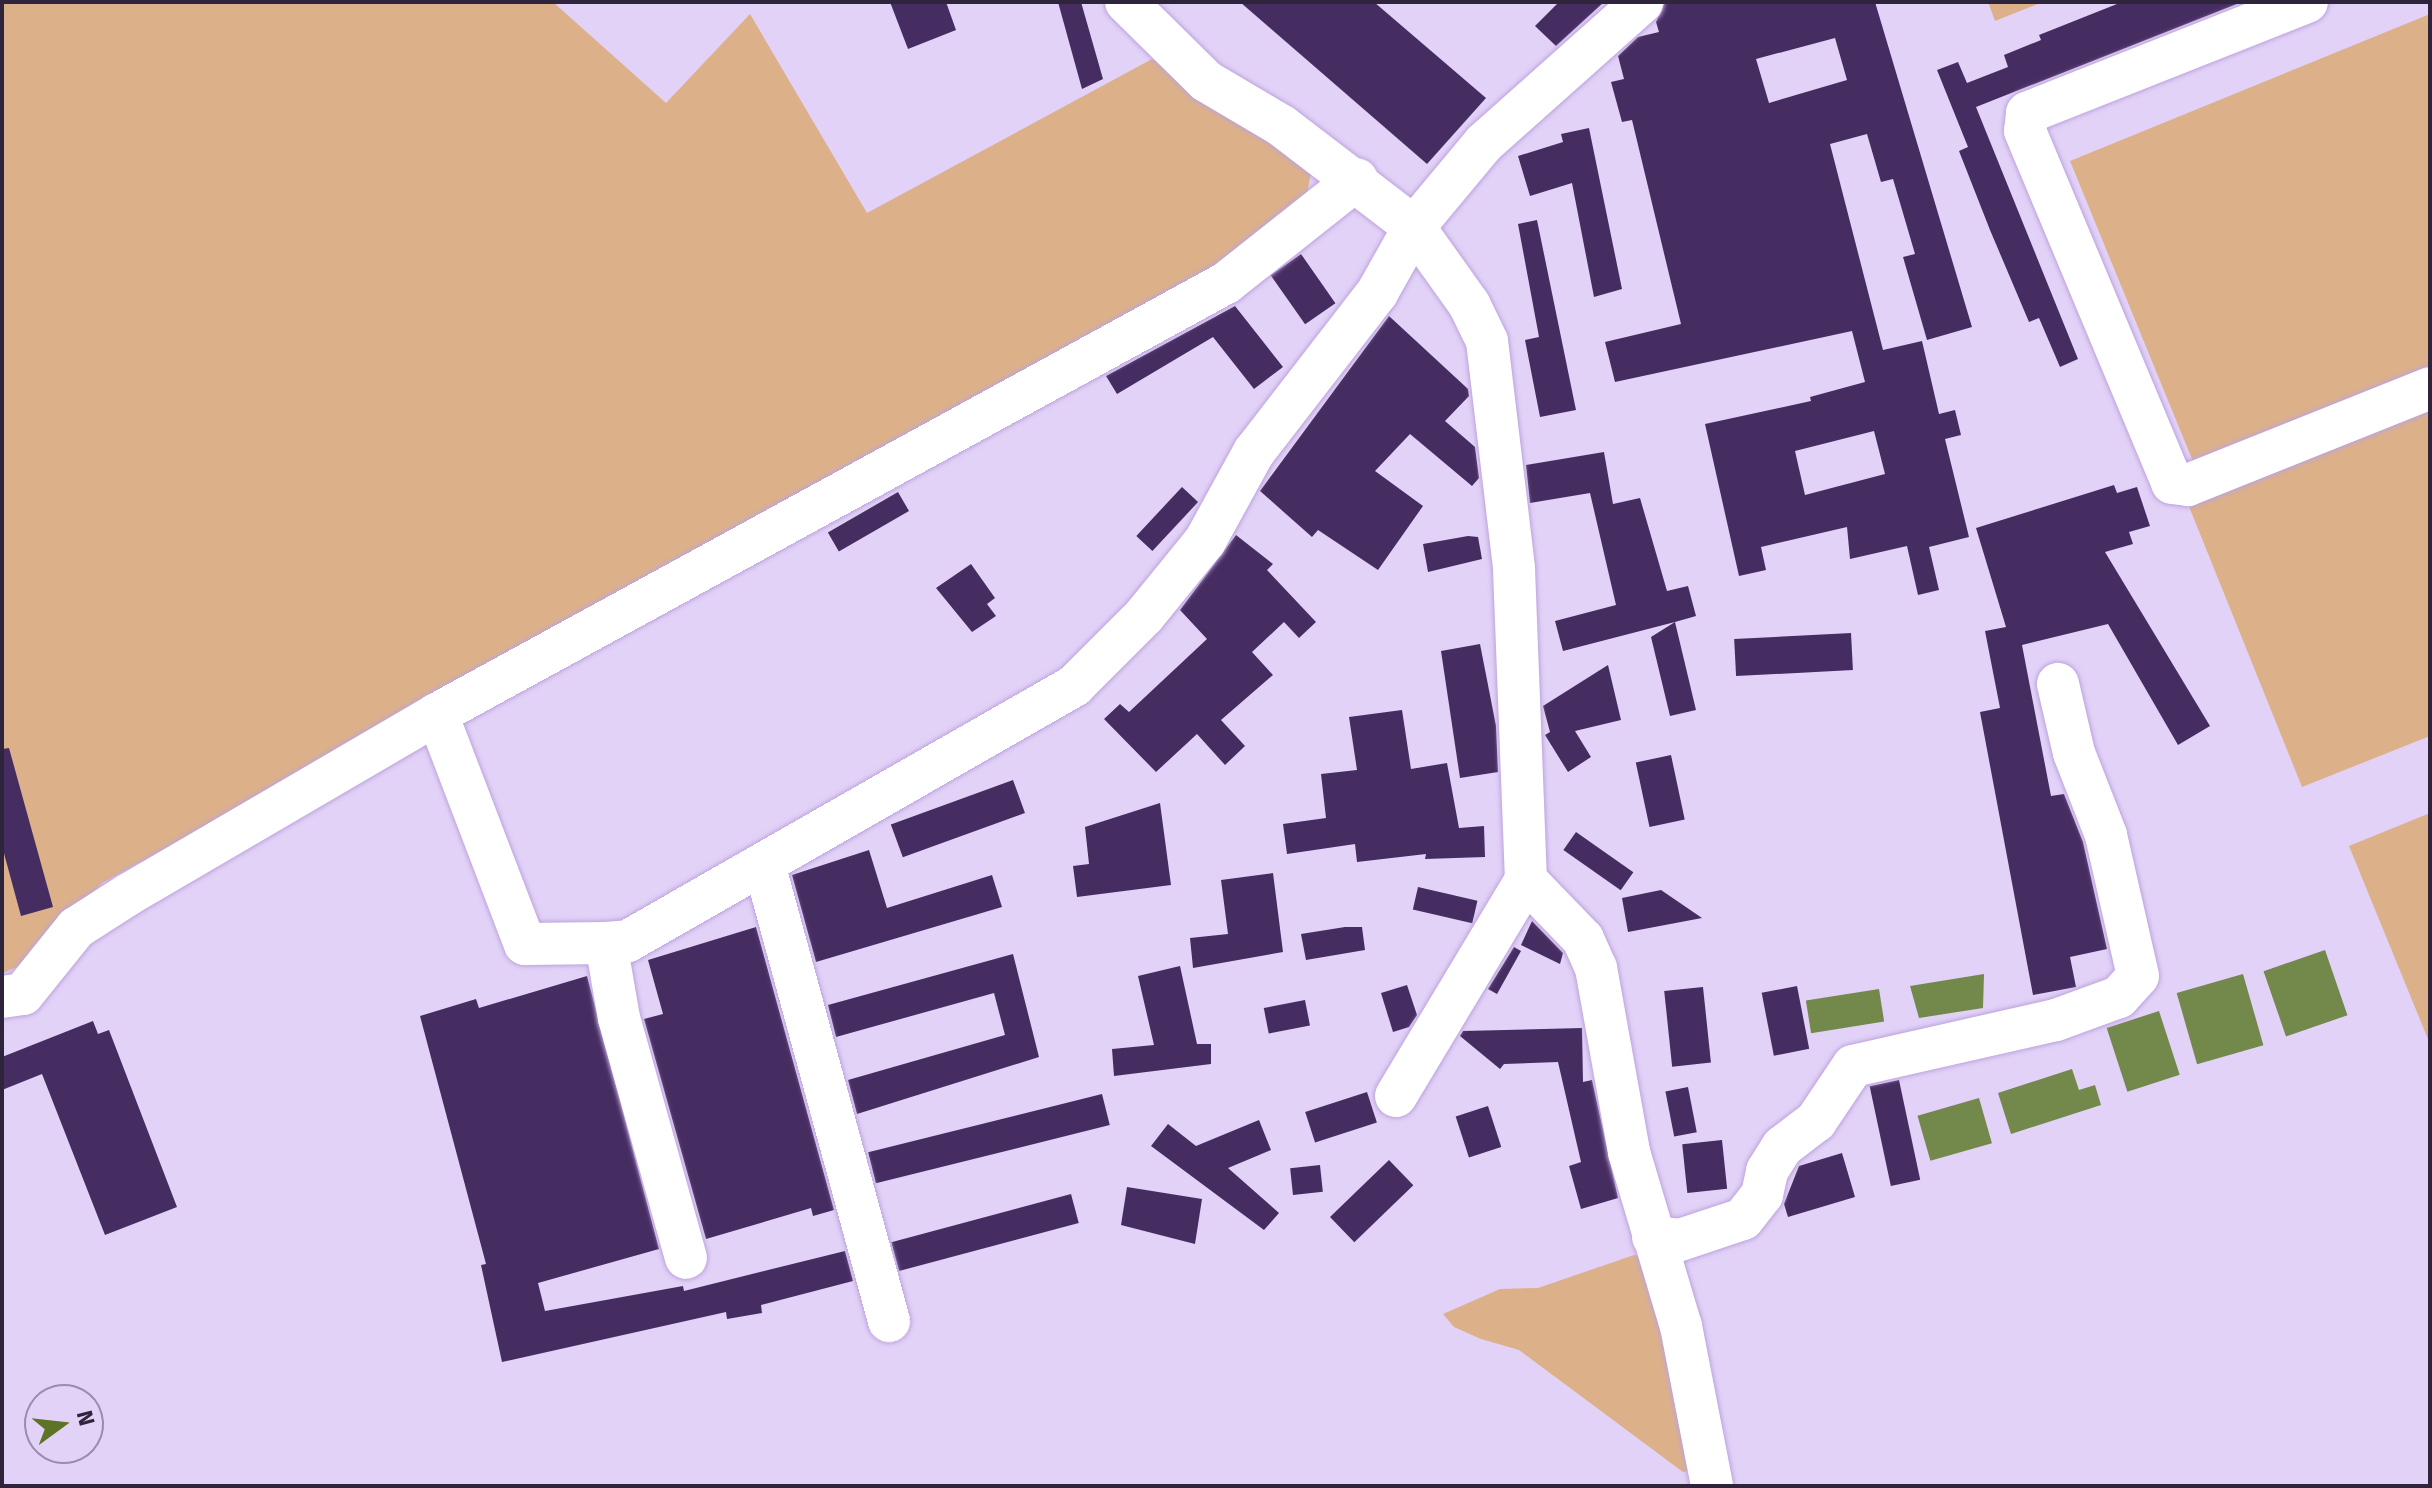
<!DOCTYPE html>
<style>
body{margin:0}
#map{position:relative;width:2432px;height:1488px;overflow:hidden;background:#e2d2f7;font-family:"Fira Sans",sans-serif}
div>[style]{position:absolute}
.green>*{inset:0;background:#dcb18a}
.water>*{inset:0;background:#73884b;transform-origin:0 0}
.building>*{inset:0;background:#462d61;transform-origin:0 0}
.roads{filter:drop-shadow(0 0 2px #bda3de) drop-shadow(0 0 2px #bda3de)}
.minor>*{height:42px;margin:-21px;padding:0 21px;transform-origin:21px;border-radius:21px;background:#fff}
span{translate:-50% -50%;white-space:nowrap;text-align:center;line-height:1.15;-webkit-text-stroke:8px #e2d2f7;paint-order:stroke}
.frame{position:absolute;inset:0;border:4px solid #2e243b;pointer-events:none}
.north{position:absolute;left:24px;top:1384px;width:80px;height:80px;box-sizing:border-box;background:#e2d2f7;border:2px solid #9a8cac;border-radius:50%;rotate:75deg;font-size:22px;font-weight:700;line-height:32px;text-align:center;color:#2e243b}
.north::after{content:'';display:block;margin:auto;width:28px;height:36px;background:#5d7426;clip-path:polygon(50% 0,100% 100%,50% 72%,0 100%)}
</style>
<div id="map">
<div class="green">
<i style="clip-path:polygon(2px 2px,553px 2px,666px 103px,750px 14px,867px 213px,1152px 59px,1296px 153px,1311px 171px,1307px 196px,1214px 272px,885px 453px,847px 466px,800px 500px,102px 883px,23px 965px,2px 973px)"></i>
<i style="clip-path:polygon(1988px 2px,2043px 2px,1995px 21px)"></i>
<i style="clip-path:polygon(2430px 14px,2430px 368px,2194px 464px,2070px 161px)"></i>
<i style="clip-path:polygon(2430px 407px,2430px 736px,2302px 787px,2188px 504px)"></i>
<i style="clip-path:polygon(2430px 813px,2430px 1044px,2349px 846px)"></i>
<i style="clip-path:polygon(1634px 1255px,1645px 1258px,1697px 1469px,1683px 1472px,1519px 1350px,1481px 1339px,1454px 1327px,1443px 1314px,1500px 1289px,1538px 1288px)"></i>
</div>
<div class="water">
<i style="left:2325px;top:950px;width:69px;height:65px;rotate:71deg"></i>
<i style="clip-path:polygon(1984px 974px,1983px 1008px,1919px 1018px,1910px 986px)"></i>
<i style="left:2243px;top:974px;width:74px;height:69px;rotate:74deg"></i>
<i style="left:1879px;top:989px;width:33px;height:74px;rotate:81deg"></i>
<i style="left:2159px;top:1011px;width:67px;height:55px;rotate:72deg"></i>
<i style="clip-path:polygon(2072px 1069px,2079px 1090px,2095px 1085px,2101px 1105px,2011px 1134px,1998px 1093px)"></i>
<i style="left:1979px;top:1098px;width:47px;height:64px;rotate:74deg"></i>
</div>
<div class="building">
<i style="clip-path:polygon(890px 2px,946px 2px,956px 30px,908px 49px)"></i>
<i style="clip-path:polygon(1058px 2px,1081px 2px,1103px 79px,1082px 89px)"></i>
<i style="clip-path:polygon(1240px 2px,1374px 2px,1486px 98px,1427px 164px)"></i>
<i style="clip-path:polygon(1559px 2px,1604px 2px,1556px 46px,1535px 26px)"></i>
<i style="clip-path:polygon(evenodd,1665px 2px,1875px 2px,1972px 327px,1927px 340px,1903px 257px,1915px 254px,1893px 179px,1881px 182px,1867px 134px,1830px 144px,1883px 350px,1922px 341px,1939px 414px,1955px 410px,1961px 435px,1945px 439px,1969px 537px,1929px 547px,1939px 590px,1918px 595px,1907px 546px,1850px 559px,1847px 527px,1761px 547px,1766px 570px,1739px 576px,1705px 424px,1811px 401px,1810px 397px,1865px 382px,1852px 331px,1615px 382px,1605px 342px,1681px 324px,1632px 120px,1622px 122px,1611px 82px,1624px 79px,1618px 56px,1638px 37px,1659px 32px,1656px 22px,1665px 2px,1835px 38px,1847px 80px,1769px 103px,1756px 59px,1835px 38px,1665px 2px,1874px 431px,1885px 474px,1805px 495px,1795px 451px,1874px 431px)"></i>
<i style="clip-path:polygon(2122px 2px,2242px 2px,1976px 107px,2078px 359px,2060px 367px,2039px 318px,2029px 322px,1990px 230px,1959px 151px,1968px 147px,1937px 70px,1958px 62px,1967px 83px,2008px 67px,2004px 55px,2041px 40px,2039px 35px)"></i>
<i style="clip-path:polygon(1589px 128px,1622px 289px,1594px 297px,1572px 183px,1530px 196px,1518px 156px,1563px 142px,1561px 134px)"></i>
<i style="clip-path:polygon(1537px 220px,1576px 410px,1540px 417px,1525px 340px,1539px 337px,1518px 224px)"></i>
<i style="left:1301px;top:254px;width:60px;height:37px;rotate:55deg"></i>
<i style="clip-path:polygon(1235px 306px,1283px 367px,1254px 389px,1213px 337px,1117px 394px,1106px 376px)"></i>
<i style="clip-path:polygon(1389px 316px,1468px 389px,1469px 396px,1445px 421px,1475px 447px,1479px 478px,1472px 486px,1410px 434px,1375px 471px,1423px 506px,1378px 570px,1318px 530px,1312px 537px,1260px 491px)"></i>
<i style="clip-path:polygon(1604px 452px,1613px 504px,1640px 498px,1667px 591px,1688px 586px,1696px 616px,1675px 622px,1696px 710px,1670px 716px,1651px 637px,1675px 622px,1563px 651px,1555px 621px,1616px 605px,1590px 493px,1530px 503px,1526px 465px)"></i>
<i style="clip-path:polygon(2114px 485px,2117px 493px,2137px 487px,2150px 526px,2129px 532px,2133px 544px,2105px 552px,2210px 726px,2178px 745px,2108px 624px,2022px 645px,2051px 796px,2064px 794px,2083px 842px,2107px 949px,2070px 957px,2076px 987px,2033px 995px,1980px 712px,2000px 708px,1985px 631px,2006px 627px,1976px 528px)"></i>
<i style="left:1182px;top:487px;width:22px;height:67px;rotate:43deg"></i>
<i style="left:898px;top:492px;width:22px;height:81px;rotate:60deg"></i>
<i style="clip-path:polygon(1236px 535px,1273px 564px,1267px 570px,1316px 622px,1299px 638px,1284px 622px,1252px 652px,1273px 675px,1221px 720px,1245px 746px,1225px 765px,1197px 734px,1156px 772px,1104px 719px,1120px 704px,1129px 712px,1207px 639px,1180px 610px)"></i>
<i style="clip-path:polygon(1468px 536px,1478px 537px,1482px 559px,1428px 572px,1423px 544px)"></i>
<i style="clip-path:polygon(971px 564px,995px 598px,987px 604px,996px 616px,972px 632px,936px 588px)"></i>
<i style="left:1851px;top:633px;width:37px;height:117px;rotate:87deg"></i>
<i style="clip-path:polygon(1480px 644px,1496px 726px,1498px 772px,1460px 778px,1441px 651px)"></i>
<i style="clip-path:polygon(1608px 665px,1621px 720px,1575px 731px,1591px 757px,1568px 772px,1545px 735px,1550px 732px,1543px 706px)"></i>
<i style="clip-path:polygon(1402px 710px,1411px 769px,1447px 763px,1459px 828px,1484px 826px,1485px 857px,1425px 859px,1426px 854px,1357px 862px,1355px 844px,1287px 854px,1283px 824px,1326px 818px,1321px 774px,1357px 770px,1349px 717px)"></i>
<i style="clip-path:polygon(9px 748px,53px 907px,21px 916px,2px 846px,2px 749px)"></i>
<i style="left:1671px;top:755px;width:66px;height:36px;rotate:78deg"></i>
<i style="left:1013px;top:780px;width:35px;height:130px;rotate:70deg"></i>
<i style="clip-path:polygon(1160px 803px,1171px 885px,1077px 897px,1073px 866px,1089px 864px,1085px 827px)"></i>
<i style="left:1576px;top:832px;width:70px;height:22px;rotate:35deg"></i>
<i style="clip-path:polygon(869px 850px,887px 908px,992px 875px,1002px 907px,816px 962px,792px 875px)"></i>
<i style="clip-path:polygon(1273px 873px,1283px 952px,1193px 968px,1190px 938px,1228px 934px,1221px 880px)"></i>
<i style="left:1418px;top:887px;width:61px;height:23px;rotate:13deg"></i>
<i style="clip-path:polygon(1661px 890px,1702px 918px,1628px 932px,1622px 898px)"></i>
<i style="clip-path:polygon(1532px 921px,1563px 953px,1560px 964px,1521px 945px)"></i>
<i style="clip-path:polygon(756px 927px,834px 1210px,813px 1216px,811px 1208px,706px 1239px,644px 1019px,663px 1014px,648px 960px)"></i>
<i style="clip-path:polygon(1345px 927px,1362px 927px,1365px 950px,1306px 960px,1301px 934px)"></i>
<i style="clip-path:polygon(1514px 947px,1521px 951px,1497px 994px,1488px 989px)"></i>
<i style="clip-path:polygon(1013px 954px,1039px 1057px,857px 1114px,848px 1080px,1005px 1035px,994px 993px,836px 1037px,828px 1005px)"></i>
<i style="clip-path:polygon(1180px 966px,1197px 1044px,1211px 1044px,1211px 1064px,1114px 1076px,1112px 1049px,1154px 1045px,1138px 976px)"></i>
<i style="clip-path:polygon(587px 976px,659px 1249px,538px 1283px,545px 1311px,683px 1286px,684px 1291px,845px 1251px,853px 1281px,761px 1305px,762px 1313px,727px 1319px,726px 1312px,502px 1362px,481px 1265px,486px 1264px,420px 1016px,476px 999px,479px 1008px)"></i>
<i style="clip-path:polygon(1407px 985px,1417px 1015px,1409px 1027px,1393px 1032px,1381px 993px)"></i>
<i style="left:1797px;top:986px;width:64px;height:36px;rotate:79deg"></i>
<i style="left:1703px;top:987px;width:76px;height:39px;rotate:84deg"></i>
<i style="left:1305px;top:1000px;width:26px;height:42px;rotate:79deg"></i>
<i style="clip-path:polygon(93px 1021px,98px 1034px,109px 1030px,177px 1207px,105px 1235px,42px 1074px,2px 1090px,2px 1057px)"></i>
<i style="clip-path:polygon(1582px 1028px,1583px 1082px,1592px 1080px,1618px 1198px,1581px 1209px,1569px 1166px,1581px 1162px,1558px 1062px,1504px 1064px,1500px 1069px,1460px 1036px,1463px 1031px)"></i>
<i style="left:1899px;top:1080px;width:102px;height:30px;rotate:78deg"></i>
<i style="left:1688px;top:1087px;width:46px;height:23px;rotate:79deg"></i>
<i style="left:1367px;top:1092px;width:32px;height:65px;rotate:72deg"></i>
<i style="left:1102px;top:1094px;width:32px;height:241px;rotate:76deg"></i>
<i style="left:1488px;top:1106px;width:43px;height:34px;rotate:72deg"></i>
<i style="clip-path:polygon(1259px 1120px,1271px 1150px,1228px 1168px,1279px 1213px,1264px 1230px,1151px 1146px,1168px 1124px,1196px 1146px)"></i>
<i style="left:1722px;top:1140px;width:49px;height:40px;rotate:84deg"></i>
<i style="clip-path:polygon(1842px 1153px,1855px 1197px,1788px 1217px,1784px 1204px,1799px 1166px)"></i>
<i style="left:1389px;top:1160px;width:35px;height:82px;rotate:46deg"></i>
<i style="left:1320px;top:1165px;width:27px;height:30px;rotate:84deg"></i>
<i style="clip-path:polygon(1127px 1187px,1202px 1199px,1195px 1244px,1121px 1225px)"></i>
<i style="left:1071px;top:1194px;width:30px;height:186px;rotate:75deg"></i>
</div>
<div class="roads">
<div class="minor">
<i style="left:1126px;top:2px;width:112px;rotate:44.6deg"></i>
<i style="left:1206px;top:81px;width:88px;rotate:30.6deg"></i>
<i style="left:1282px;top:126px;width:166px;rotate:37.4deg"></i>
<i style="left:1414px;top:227px;width:95px;rotate:54.5deg"></i>
<i style="left:1469px;top:304px;width:41px;rotate:64.1deg"></i>
<i style="left:1487px;top:341px;width:230px;rotate:83.2deg"></i>
<i style="left:1514px;top:569px;width:311px;rotate:87.8deg"></i>
<i style="left:1526px;top:880px;width:82px;rotate:46deg"></i>
<i style="left:1583px;top:939px;width:32px;rotate:66deg"></i>
<i style="left:1596px;top:968px;width:187px;rotate:79.8deg"></i>
<i style="left:1629px;top:1152px;width:182px;rotate:73.4deg"></i>
<i style="left:1681px;top:1326px;width:163px;rotate:79deg"></i>
<i style="left:2307px;top:2px;width:301px;rotate:158.4deg"></i>
<i style="left:2027px;top:113px;width:18px;rotate:96deg"></i>
<i style="left:2025px;top:131px;width:381px;rotate:67.3deg"></i>
<i style="left:2172px;top:483px;width:16px;rotate:7deg"></i>
<i style="left:2188px;top:485px;width:261px;rotate:-21.8deg"></i>
<i style="left:437px;top:714px;width:246px;rotate:69.1deg"></i>
<i style="left:525px;top:944px;width:81px;rotate:-0.7deg"></i>
<i style="left:606px;top:943px;width:22px;rotate:-5deg"></i>
<i style="left:628px;top:941px;width:514px;rotate:-29.76deg"></i>
<i style="left:1074px;top:686px;width:99px;rotate:-45deg"></i>
<i style="left:1144px;top:616px;width:97px;rotate:-50.9deg"></i>
<i style="left:1205px;top:541px;width:102px;rotate:-61.2deg"></i>
<i style="left:1254px;top:452px;width:201px;rotate:-52.3deg"></i>
<i style="left:1377px;top:293px;width:76px;rotate:-60.7deg"></i>
<i style="left:1414px;top:227px;width:109px;rotate:-50.2deg"></i>
<i style="left:1484px;top:143px;width:212px;rotate:-41.7deg"></i>
<i style="left:764px;top:864px;width:474px;rotate:74.7deg"></i>
<i style="left:606px;top:943px;width:76px;rotate:80.2deg"></i>
<i style="left:619px;top:1018px;width:249px;rotate:74.4deg"></i>
<i style="left:2px;top:997px;width:21px;rotate:-8deg"></i>
<i style="left:23px;top:994px;width:85px;rotate:-51.2deg"></i>
<i style="left:76px;top:928px;width:63px;rotate:-32.7deg"></i>
<i style="left:129px;top:894px;width:357px;rotate:-30.3deg"></i>
<i style="left:437px;top:714px;width:899px;rotate:-28.65deg"></i>
<i style="left:1226px;top:283px;width:167px;rotate:-38.4deg"></i>
<i style="left:1396px;top:1096px;width:252px;rotate:-59deg"></i>
<i style="left:1653px;top:1237px;width:27px;rotate:6deg"></i>
<i style="left:1680px;top:1240px;width:66px;rotate:-18.4deg"></i>
<i style="left:1743px;top:1219px;width:31px;rotate:-52deg"></i>
<i style="left:1762px;top:1195px;width:25px;rotate:-78deg"></i>
<i style="left:1767px;top:1171px;width:28px;rotate:-58deg"></i>
<i style="left:1782px;top:1147px;width:43px;rotate:-37.4deg"></i>
<i style="left:1816px;top:1121px;width:66px;rotate:-56.1deg"></i>
<i style="left:1853px;top:1066px;width:208px;rotate:-12.8deg"></i>
<i style="left:2056px;top:1020px;width:67px;rotate:-20.1deg"></i>
<i style="left:2119px;top:997px;width:28px;rotate:-48deg"></i>
<i style="left:2138px;top:976px;width:145px;rotate:-102.8deg"></i>
<i style="left:2106px;top:835px;width:88px;rotate:-111.3deg"></i>
<i style="left:2074px;top:753px;width:71px;rotate:-103.1deg"></i>
</div>
</div>
<div class="frame"></div>
<div class="north">N</div>
</div>
